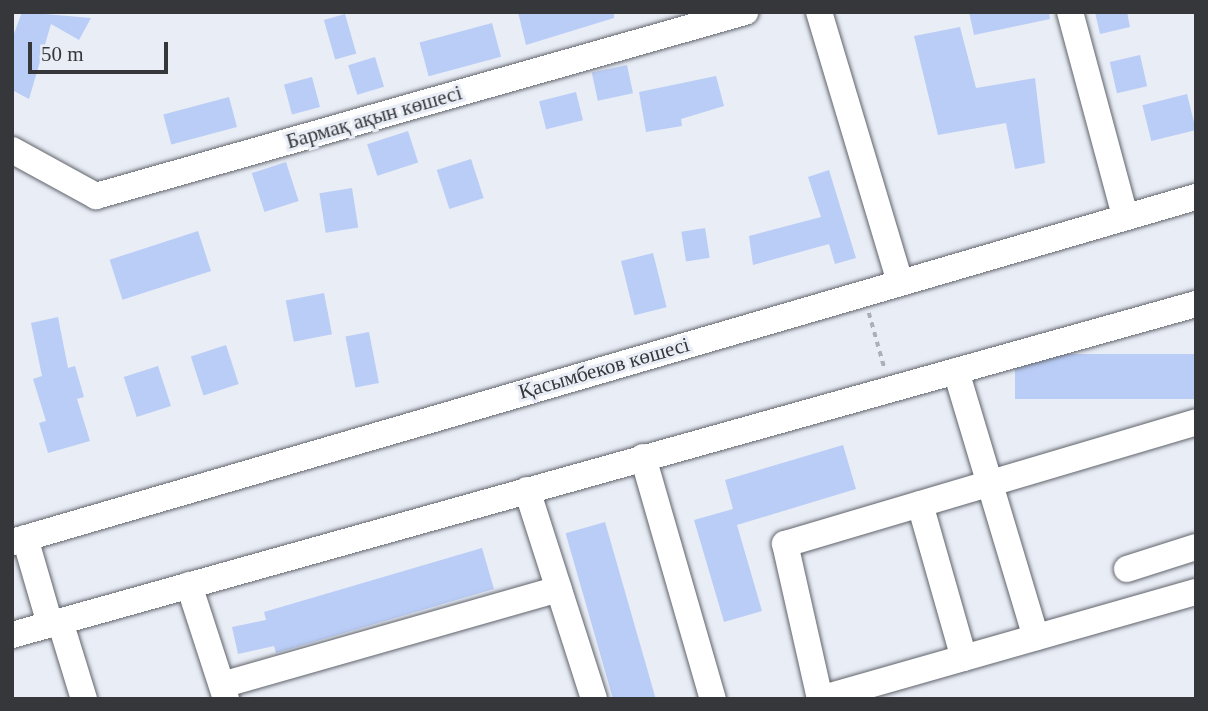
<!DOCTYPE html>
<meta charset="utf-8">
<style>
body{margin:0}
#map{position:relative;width:1208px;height:711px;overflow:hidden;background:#e9edf6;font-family:Georgia,serif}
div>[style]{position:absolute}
.building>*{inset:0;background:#bacdf6;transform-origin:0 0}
.path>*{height:3.5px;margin-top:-1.75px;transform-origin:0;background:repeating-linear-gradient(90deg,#acafb6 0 5px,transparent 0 10px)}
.roads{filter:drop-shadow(0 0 2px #60646b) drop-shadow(0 0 2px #60646b)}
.minor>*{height:26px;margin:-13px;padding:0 13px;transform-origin:13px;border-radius:13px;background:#fff}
span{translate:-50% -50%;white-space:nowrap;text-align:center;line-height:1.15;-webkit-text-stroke:6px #e9edf6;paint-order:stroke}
.street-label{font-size:21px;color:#35373a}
.frame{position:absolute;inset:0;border:14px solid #35373a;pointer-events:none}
.scale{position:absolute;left:28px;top:42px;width:140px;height:32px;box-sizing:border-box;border:4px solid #35373a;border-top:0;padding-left:9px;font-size:21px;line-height:24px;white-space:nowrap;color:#35373a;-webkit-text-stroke:5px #e9edf6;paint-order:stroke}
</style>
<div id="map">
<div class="building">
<i style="clip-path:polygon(22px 12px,91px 18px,79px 40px,51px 24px,29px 99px,12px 90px,12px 39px)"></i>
<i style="clip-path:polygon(518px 12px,614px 12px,614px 18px,526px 45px)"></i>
<i style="clip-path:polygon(969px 12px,1049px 12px,1050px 19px,974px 35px)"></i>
<i style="clip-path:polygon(1095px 12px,1127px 12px,1130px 27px,1100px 34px)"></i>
<i style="left:345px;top:14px;width:41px;height:22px;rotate:74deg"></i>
<i style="left:492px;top:23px;width:35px;height:75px;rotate:75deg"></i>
<i style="clip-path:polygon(960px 27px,976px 88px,1035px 78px,1045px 163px,1015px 169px,1006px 123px,938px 135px,914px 36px)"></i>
<i style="left:1140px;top:55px;width:32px;height:31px;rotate:77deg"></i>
<i style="left:375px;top:57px;width:31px;height:28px;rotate:73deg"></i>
<i style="left:627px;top:65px;width:29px;height:36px;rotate:78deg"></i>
<i style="clip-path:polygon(716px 76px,724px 106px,681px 119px,682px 126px,646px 132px,639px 92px)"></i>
<i style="left:312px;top:77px;width:31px;height:29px;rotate:75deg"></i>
<i style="left:576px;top:92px;width:29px;height:38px;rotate:76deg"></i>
<i style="left:1187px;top:94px;width:37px;height:46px;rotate:76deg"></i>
<i style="left:229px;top:97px;width:31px;height:68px;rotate:75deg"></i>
<i style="left:408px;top:131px;width:33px;height:43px;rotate:72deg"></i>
<i style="left:471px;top:159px;width:41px;height:36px;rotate:72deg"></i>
<i style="left:286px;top:162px;width:41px;height:36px;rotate:72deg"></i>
<i style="clip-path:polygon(829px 170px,856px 258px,835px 264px,829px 244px,753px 265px,749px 236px,821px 217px,808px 177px)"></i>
<i style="left:352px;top:188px;width:40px;height:33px;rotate:81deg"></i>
<i style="left:705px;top:228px;width:30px;height:24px;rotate:81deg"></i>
<i style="left:198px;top:231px;width:42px;height:93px;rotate:72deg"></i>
<i style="left:653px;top:253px;width:56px;height:33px;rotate:76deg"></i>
<i style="left:324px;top:293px;width:42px;height:39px;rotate:79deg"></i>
<i style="clip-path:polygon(58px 317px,68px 368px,75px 366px,84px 397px,77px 399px,90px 441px,48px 453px,39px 423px,46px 421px,33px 379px,42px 376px,31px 323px)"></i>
<i style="left:369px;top:332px;width:52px;height:24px;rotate:79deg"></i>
<i style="left:226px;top:345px;width:41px;height:37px;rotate:72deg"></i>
<i style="left:1196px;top:354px;width:45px;height:181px;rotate:90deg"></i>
<i style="left:158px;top:366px;width:42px;height:36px;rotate:72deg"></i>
<i style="clip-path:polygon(843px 445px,856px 489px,737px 525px,762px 611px,724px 622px,694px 520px,733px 509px,725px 480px)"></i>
<i style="left:605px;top:522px;width:184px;height:41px;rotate:74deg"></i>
<i style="clip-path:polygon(482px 548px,494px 589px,276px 653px,274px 646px,238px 654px,232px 627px,266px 620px,264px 612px)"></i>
</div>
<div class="path">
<i style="left:869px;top:313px;width:59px;rotate:74.3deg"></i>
</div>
<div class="roads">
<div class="minor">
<i style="left:819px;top:12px;width:279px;rotate:73.3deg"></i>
<i style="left:1070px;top:12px;width:211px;rotate:74.9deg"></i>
<i style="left:12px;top:150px;width:96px;rotate:28.7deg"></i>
<i style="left:96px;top:196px;width:675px;rotate:-15.83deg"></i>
<i style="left:956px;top:371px;width:278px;rotate:73.3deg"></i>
<i style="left:643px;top:457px;width:252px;rotate:73.9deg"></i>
<i style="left:527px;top:490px;width:219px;rotate:72.2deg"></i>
<i style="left:920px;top:504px;width:160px;rotate:74.1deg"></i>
<i style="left:25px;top:538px;width:90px;rotate:73.8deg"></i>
<i style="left:12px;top:542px;width:1233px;rotate:-16.25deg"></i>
<i style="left:1127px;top:569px;width:72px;rotate:-17.7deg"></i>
<i style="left:189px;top:585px;width:120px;rotate:72deg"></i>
<i style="left:60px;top:621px;width:82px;rotate:72.9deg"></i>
<i style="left:12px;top:635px;width:1229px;rotate:-15.62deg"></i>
<i style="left:222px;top:685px;width:350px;rotate:-15.9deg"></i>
<i style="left:820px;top:699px;width:159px;rotate:-102.7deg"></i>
<i style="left:785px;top:544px;width:429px;rotate:-16.5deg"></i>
<i style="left:820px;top:699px;width:391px;rotate:-15.9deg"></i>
</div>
</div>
<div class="street-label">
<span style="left:374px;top:117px;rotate:-16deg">Бармақ ақын көшесі</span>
<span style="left:604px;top:368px;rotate:-16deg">Қасымбеков көшесі</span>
</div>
<div class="frame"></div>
<div class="scale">50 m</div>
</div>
